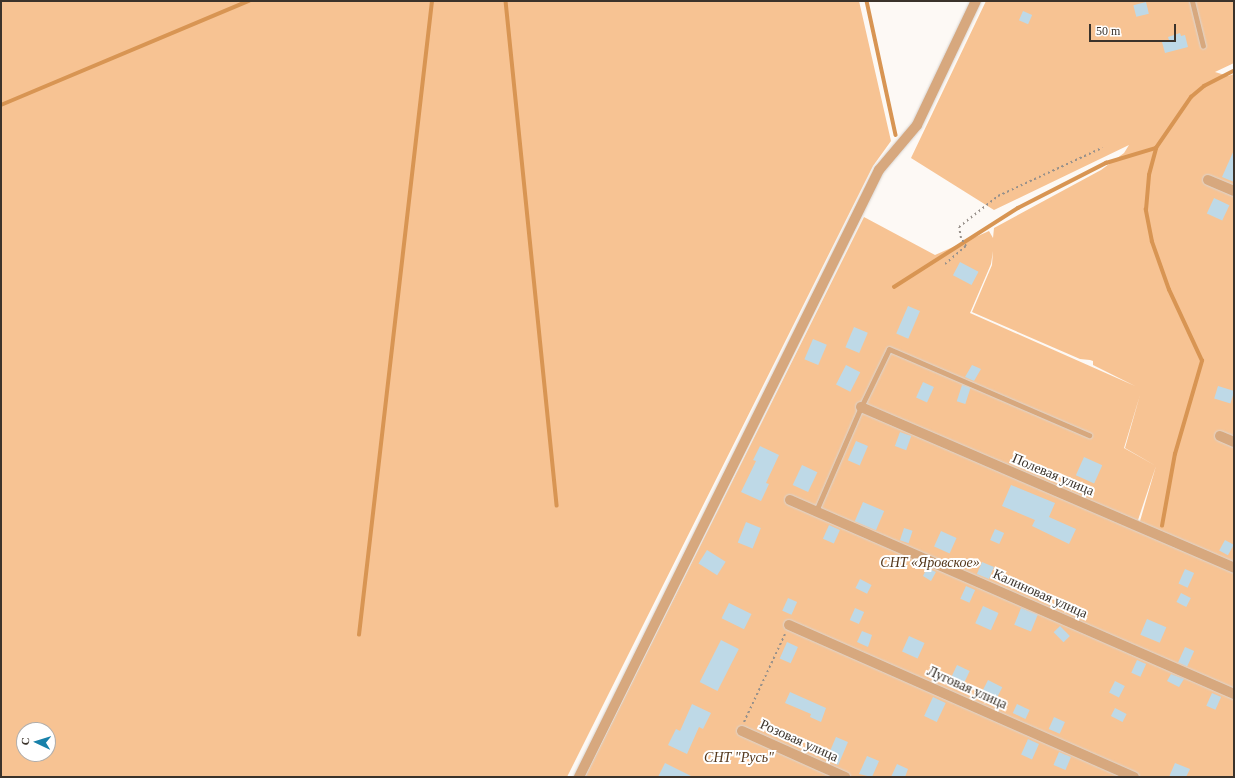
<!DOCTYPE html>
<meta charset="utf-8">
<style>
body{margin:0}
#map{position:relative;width:1235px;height:778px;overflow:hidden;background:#fdf9f5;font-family:"Times New Roman",serif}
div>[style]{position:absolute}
.green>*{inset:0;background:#f7c393}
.stream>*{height:3.5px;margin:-1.75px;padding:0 1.75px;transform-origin:1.75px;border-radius:1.75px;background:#d89553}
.building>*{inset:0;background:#bed9e7;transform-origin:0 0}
.path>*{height:2px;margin-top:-1px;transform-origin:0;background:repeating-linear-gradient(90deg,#98918b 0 2px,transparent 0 5px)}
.roads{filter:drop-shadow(0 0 1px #dad5d1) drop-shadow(0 0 1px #dad5d1)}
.lane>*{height:5px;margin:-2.5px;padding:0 2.5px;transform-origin:2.5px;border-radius:2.5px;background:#d7a87e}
.street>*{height:10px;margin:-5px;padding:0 5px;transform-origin:5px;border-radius:5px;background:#d7a87e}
span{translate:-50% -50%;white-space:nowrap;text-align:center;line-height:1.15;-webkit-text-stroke:4px #fff;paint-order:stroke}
.street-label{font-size:14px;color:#3b332b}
.park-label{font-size:14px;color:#53361a;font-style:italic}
.frame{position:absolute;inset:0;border:2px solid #3b332b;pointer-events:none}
.north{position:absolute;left:16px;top:722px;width:40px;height:40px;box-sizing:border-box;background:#fff;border:1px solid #b1adaa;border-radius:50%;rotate:274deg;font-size:11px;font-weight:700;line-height:16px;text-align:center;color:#3b332b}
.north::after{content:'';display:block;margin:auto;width:14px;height:18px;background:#1881aa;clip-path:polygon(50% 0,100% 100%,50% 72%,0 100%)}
.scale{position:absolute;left:1089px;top:24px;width:87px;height:18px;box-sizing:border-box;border:2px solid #3b332b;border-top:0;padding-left:5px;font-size:12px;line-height:14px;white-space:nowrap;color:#3b332b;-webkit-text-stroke:3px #fff;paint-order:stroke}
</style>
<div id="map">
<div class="green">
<i style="clip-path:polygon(evenodd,1px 1px,859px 1px,891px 141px,873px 166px,567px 777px,1px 777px,1px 1px,24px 730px,48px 730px,48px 754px,24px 754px,24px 730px)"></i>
<i style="clip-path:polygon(evenodd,986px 1px,1234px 1px,1234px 63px,1215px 72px,1228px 76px,1234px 74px,1234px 777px,585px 777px,864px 217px,935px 255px,989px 231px,993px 238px,994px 228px,1101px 170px,1124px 153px,1129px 145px,994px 210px,911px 158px,986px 1px,993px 251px,992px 265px,972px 312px,1080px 359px,1090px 360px,1093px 361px,1093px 365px,1135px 386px,970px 313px,991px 264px,993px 251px,986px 1px,1140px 395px,1125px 448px,1156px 466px,1140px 521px,1138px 520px,1156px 466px,1124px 448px,1140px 395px)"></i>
</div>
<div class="stream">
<i style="left:506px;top:1px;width:507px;rotate:84.22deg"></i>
<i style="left:867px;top:1px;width:137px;rotate:77.8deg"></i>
<i style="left:1px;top:105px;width:269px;rotate:-22.8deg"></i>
<i style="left:894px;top:287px;width:147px;rotate:-32.5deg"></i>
<i style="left:1018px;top:208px;width:99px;rotate:-27.1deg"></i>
<i style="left:1106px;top:163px;width:52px;rotate:-16.7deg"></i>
<i style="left:1162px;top:526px;width:73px;rotate:-79.8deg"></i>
<i style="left:1175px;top:454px;width:97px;rotate:-73.8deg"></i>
<i style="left:1202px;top:361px;width:78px;rotate:-114.9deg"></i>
<i style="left:1169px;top:290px;width:51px;rotate:-109.5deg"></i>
<i style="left:1152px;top:242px;width:33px;rotate:-101deg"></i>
<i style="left:1146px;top:210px;width:35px;rotate:-85deg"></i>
<i style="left:1149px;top:175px;width:28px;rotate:-75deg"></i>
<i style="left:1156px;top:148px;width:62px;rotate:-55.5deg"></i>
<i style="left:1191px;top:97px;width:17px;rotate:-40deg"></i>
<i style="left:1204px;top:86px;width:34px;rotate:-27deg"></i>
<i style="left:359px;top:635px;width:638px;rotate:-83.43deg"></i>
</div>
<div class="building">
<i style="left:1146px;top:2px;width:12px;height:13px;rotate:76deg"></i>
<i style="left:1023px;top:11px;width:10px;height:10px;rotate:24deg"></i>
<i style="clip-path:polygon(1180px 33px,1181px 36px,1185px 35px,1188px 47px,1165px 53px,1162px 42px,1169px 40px,1168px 37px)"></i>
<i style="clip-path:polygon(1234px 150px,1234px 182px,1222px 177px)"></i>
<i style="left:1214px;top:198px;width:17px;height:17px;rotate:25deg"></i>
<i style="left:960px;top:262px;width:21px;height:15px;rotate:28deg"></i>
<i style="left:908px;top:306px;width:13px;height:30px;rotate:23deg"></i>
<i style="left:854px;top:327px;width:15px;height:22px;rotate:23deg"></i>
<i style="left:813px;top:339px;width:15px;height:22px;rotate:23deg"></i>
<i style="left:846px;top:365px;width:16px;height:22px;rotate:27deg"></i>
<i style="clip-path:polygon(972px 365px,981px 369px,974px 381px,965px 377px)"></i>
<i style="left:923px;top:382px;width:12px;height:17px;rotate:24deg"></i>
<i style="left:962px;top:385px;width:9px;height:17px;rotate:18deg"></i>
<i style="left:1218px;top:386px;width:17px;height:13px;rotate:17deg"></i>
<i style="left:900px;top:432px;width:12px;height:15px;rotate:20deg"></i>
<i style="left:856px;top:441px;width:13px;height:21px;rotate:23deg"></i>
<i style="clip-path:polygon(760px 446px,779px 455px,766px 483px,769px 484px,761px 501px,741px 492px,756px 461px,753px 460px)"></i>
<i style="left:1084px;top:457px;width:20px;height:20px;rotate:24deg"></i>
<i style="left:802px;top:465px;width:17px;height:22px;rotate:25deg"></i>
<i style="clip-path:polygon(1011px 485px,1055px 503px,1049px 517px,1076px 529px,1069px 544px,1032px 526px,1035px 520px,1002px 506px)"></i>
<i style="left:863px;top:502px;width:23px;height:21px;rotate:23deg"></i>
<i style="left:746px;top:522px;width:16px;height:22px;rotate:22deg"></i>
<i style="left:829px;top:525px;width:12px;height:15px;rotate:24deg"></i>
<i style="left:904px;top:528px;width:9px;height:13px;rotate:18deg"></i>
<i style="left:995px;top:529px;width:10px;height:12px;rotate:24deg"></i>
<i style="left:941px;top:531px;width:17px;height:17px;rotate:24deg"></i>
<i style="left:1225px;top:540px;width:10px;height:12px;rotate:29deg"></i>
<i style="left:707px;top:550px;width:22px;height:16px;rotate:32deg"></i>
<i style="left:982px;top:562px;width:13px;height:13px;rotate:23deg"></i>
<i style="clip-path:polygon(927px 568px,936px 572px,931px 581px,923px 576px)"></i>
<i style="left:1185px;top:569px;width:10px;height:16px;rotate:24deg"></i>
<i style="left:860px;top:579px;width:13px;height:10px;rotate:27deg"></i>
<i style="left:966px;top:586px;width:10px;height:14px;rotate:24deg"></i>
<i style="left:1181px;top:593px;width:11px;height:10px;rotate:27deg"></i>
<i style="left:788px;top:598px;width:10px;height:14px;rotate:24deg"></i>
<i style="left:729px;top:603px;width:25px;height:17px;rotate:26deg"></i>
<i style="left:983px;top:606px;width:17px;height:19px;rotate:24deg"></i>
<i style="left:855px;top:608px;width:10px;height:13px;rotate:24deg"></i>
<i style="left:1021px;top:608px;width:18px;height:18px;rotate:22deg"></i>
<i style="left:1147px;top:619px;width:21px;height:17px;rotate:23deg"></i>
<i style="left:1060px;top:626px;width:14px;height:9px;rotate:45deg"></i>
<i style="clip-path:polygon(862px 631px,872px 635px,868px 647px,857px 642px)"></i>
<i style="left:909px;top:636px;width:17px;height:17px;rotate:24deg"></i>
<i style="left:721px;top:640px;width:20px;height:47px;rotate:27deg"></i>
<i style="left:787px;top:642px;width:12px;height:18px;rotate:24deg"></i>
<i style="left:1185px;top:647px;width:10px;height:17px;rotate:24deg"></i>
<i style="left:1137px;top:660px;width:10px;height:14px;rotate:24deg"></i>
<i style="left:957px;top:665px;width:14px;height:18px;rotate:25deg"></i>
<i style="clip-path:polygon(1171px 674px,1184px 679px,1179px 687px,1167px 681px)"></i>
<i style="left:988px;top:680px;width:16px;height:17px;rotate:27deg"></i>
<i style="left:1115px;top:681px;width:11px;height:13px;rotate:27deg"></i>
<i style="clip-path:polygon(790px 692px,826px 708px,821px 722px,810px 717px,811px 714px,785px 703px)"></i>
<i style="left:1212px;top:693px;width:10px;height:14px;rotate:24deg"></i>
<i style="left:933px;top:697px;width:14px;height:21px;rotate:25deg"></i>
<i style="clip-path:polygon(692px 704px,711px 713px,703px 729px,699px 727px,687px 754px,668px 745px,676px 729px,680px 731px)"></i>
<i style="left:1017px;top:704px;width:14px;height:10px;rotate:25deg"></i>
<i style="left:1115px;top:708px;width:13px;height:9px;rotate:27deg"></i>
<i style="left:1054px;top:717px;width:12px;height:13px;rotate:24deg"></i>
<i style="left:836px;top:737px;width:13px;height:25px;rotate:23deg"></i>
<i style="left:1028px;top:739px;width:12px;height:17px;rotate:24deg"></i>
<i style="left:1059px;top:752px;width:13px;height:14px;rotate:23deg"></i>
<i style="clip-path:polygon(867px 756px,879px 761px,872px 777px,859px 774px)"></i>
<i style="clip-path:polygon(665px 763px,693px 777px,658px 777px)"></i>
<i style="clip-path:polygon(1175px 763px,1190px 769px,1186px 777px,1169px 777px)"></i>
<i style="clip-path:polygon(897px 764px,908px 769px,905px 777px,891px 777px)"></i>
</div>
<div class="path">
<i style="left:945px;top:264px;width:28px;rotate:-41deg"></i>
<i style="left:966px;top:246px;width:9px;rotate:-122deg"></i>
<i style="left:961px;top:238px;width:11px;rotate:-100deg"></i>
<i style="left:959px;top:227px;width:50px;rotate:-38.5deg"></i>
<i style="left:998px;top:196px;width:115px;rotate:-24.8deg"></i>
<i style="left:744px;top:722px;width:97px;rotate:-65deg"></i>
</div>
<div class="roads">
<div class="lane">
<i style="left:1192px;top:1px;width:46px;rotate:76.3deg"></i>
<i style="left:816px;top:511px;width:113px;rotate:-66.6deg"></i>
<i style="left:861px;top:407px;width:64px;rotate:-64.2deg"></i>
<i style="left:889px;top:349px;width:218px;rotate:23.3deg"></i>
</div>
<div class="street">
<i style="left:1208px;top:180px;width:28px;rotate:23deg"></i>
<i style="left:861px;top:407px;width:406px;rotate:23.3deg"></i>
<i style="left:1220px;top:436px;width:15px;rotate:23deg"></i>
<i style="left:790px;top:500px;width:485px;rotate:23.6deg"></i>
<i style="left:789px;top:625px;width:377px;rotate:23.8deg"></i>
<i style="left:742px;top:731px;width:113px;rotate:24.1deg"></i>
<i style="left:579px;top:777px;width:677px;rotate:-63.7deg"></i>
<i style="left:879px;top:170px;width:59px;rotate:-49.8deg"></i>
<i style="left:917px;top:125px;width:137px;rotate:-64.6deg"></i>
</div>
</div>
<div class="street-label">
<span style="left:1053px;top:475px;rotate:23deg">Полевая улица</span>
<span style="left:1040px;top:594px;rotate:24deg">Калиновая улица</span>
<span style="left:967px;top:688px;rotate:24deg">Луговая улица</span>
<span style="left:799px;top:741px;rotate:24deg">Розовая улица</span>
</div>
<div class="park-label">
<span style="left:930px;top:563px">СНТ «Яровское»</span>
<span style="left:739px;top:758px">СНТ "Русь"</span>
</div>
<div class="frame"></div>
<div class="north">С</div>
<div class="scale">50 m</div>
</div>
